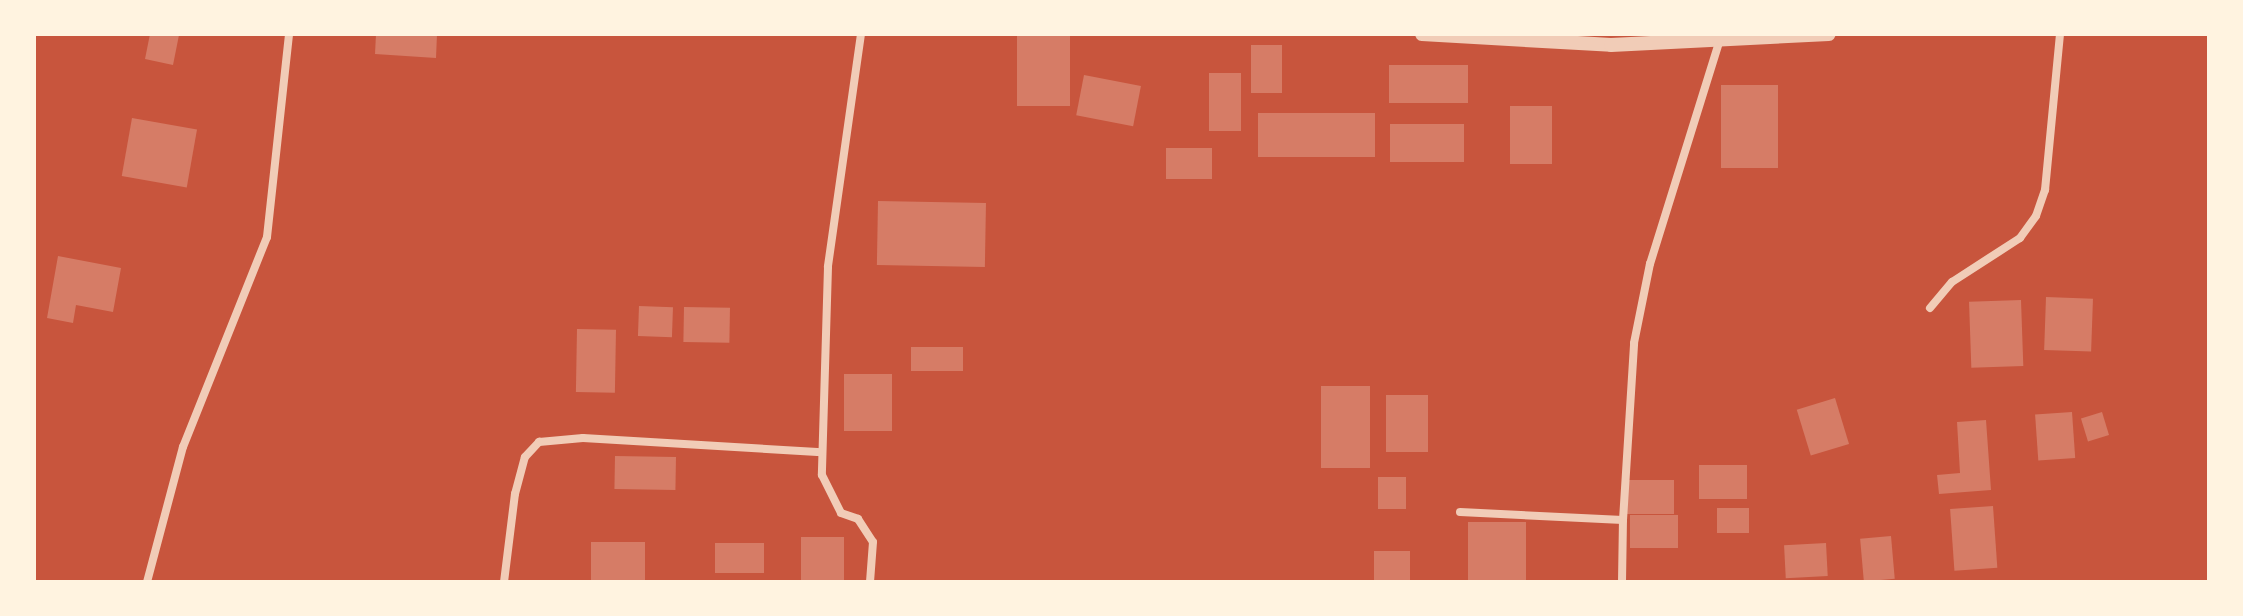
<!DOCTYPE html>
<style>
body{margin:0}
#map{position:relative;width:2243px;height:616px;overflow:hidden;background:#c8553d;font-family:"Work Sans",sans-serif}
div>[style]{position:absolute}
.building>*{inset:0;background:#d67c66;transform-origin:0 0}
.minor>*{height:8px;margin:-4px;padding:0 4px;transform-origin:4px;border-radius:4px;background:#f1ccb7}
.tertiary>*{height:14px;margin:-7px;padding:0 7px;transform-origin:7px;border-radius:7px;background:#f1ccb7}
span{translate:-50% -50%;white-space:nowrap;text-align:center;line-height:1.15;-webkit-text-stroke:6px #fff3e0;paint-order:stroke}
.frame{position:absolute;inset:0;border:36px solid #fff3e0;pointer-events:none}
</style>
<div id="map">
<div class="building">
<i style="clip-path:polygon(150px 34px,179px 35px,173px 65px,145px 59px)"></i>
<i style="clip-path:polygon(376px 34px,437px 34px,436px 58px,375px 54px)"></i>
<i style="left:1017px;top:34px;width:53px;height:72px"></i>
<i style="left:1251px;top:45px;width:31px;height:48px"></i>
<i style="left:1389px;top:65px;width:79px;height:38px"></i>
<i style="left:1209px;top:73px;width:32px;height:58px"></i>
<i style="left:1084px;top:75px;width:58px;height:41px;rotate:11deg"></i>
<i style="left:1721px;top:85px;width:57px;height:83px"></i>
<i style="left:1552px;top:106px;width:58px;height:42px;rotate:90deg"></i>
<i style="left:1258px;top:113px;width:117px;height:44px"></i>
<i style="left:132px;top:118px;width:66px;height:59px;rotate:10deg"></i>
<i style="left:1390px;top:124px;width:74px;height:38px"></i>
<i style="left:1166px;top:148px;width:46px;height:31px"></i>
<i style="left:878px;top:201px;width:108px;height:64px;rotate:1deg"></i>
<i style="clip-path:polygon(58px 256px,121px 268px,113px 312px,76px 305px,73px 323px,47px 318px)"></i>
<i style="left:2046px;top:297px;width:47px;height:53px;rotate:2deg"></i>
<i style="left:2021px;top:300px;width:66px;height:52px;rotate:88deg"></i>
<i style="left:639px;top:306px;width:34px;height:30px;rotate:2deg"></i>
<i style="left:684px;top:307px;width:46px;height:35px;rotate:1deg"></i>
<i style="left:577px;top:329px;width:39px;height:63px;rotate:1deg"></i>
<i style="left:911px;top:347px;width:52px;height:24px"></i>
<i style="left:844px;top:374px;width:48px;height:57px"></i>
<i style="left:1321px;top:386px;width:49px;height:82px"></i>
<i style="left:1386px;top:395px;width:42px;height:57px"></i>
<i style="left:1835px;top:398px;width:48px;height:40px;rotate:73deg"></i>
<i style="left:2072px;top:412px;width:46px;height:37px;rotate:86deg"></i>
<i style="left:2102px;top:412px;width:24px;height:22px;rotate:73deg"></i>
<i style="clip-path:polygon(1986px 420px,1991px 490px,1939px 494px,1937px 475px,1960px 473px,1957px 422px)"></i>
<i style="left:615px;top:456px;width:61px;height:33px;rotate:1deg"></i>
<i style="left:1699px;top:465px;width:48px;height:34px"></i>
<i style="left:1378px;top:477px;width:28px;height:32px"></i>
<i style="left:1626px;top:480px;width:48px;height:34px"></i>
<i style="left:1993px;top:506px;width:62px;height:43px;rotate:86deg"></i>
<i style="left:1717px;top:508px;width:32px;height:25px"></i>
<i style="left:1678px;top:515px;width:33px;height:48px;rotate:90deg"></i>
<i style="left:1468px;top:522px;width:58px;height:60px"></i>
<i style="left:1891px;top:536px;width:43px;height:31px;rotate:85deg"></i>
<i style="left:801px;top:537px;width:43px;height:45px"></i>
<i style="left:591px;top:542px;width:54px;height:40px"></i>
<i style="left:715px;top:543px;width:49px;height:30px"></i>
<i style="left:1826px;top:543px;width:33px;height:42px;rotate:87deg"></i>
<i style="left:1374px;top:551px;width:36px;height:31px"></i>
</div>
<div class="minor">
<i style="left:861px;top:34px;width:235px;rotate:98.1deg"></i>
<i style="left:828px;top:267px;width:208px;rotate:91.7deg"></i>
<i style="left:822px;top:475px;width:42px;rotate:63.4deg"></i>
<i style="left:841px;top:513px;width:18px;rotate:19deg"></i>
<i style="left:858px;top:519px;width:27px;rotate:57deg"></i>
<i style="left:873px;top:542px;width:40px;rotate:94.3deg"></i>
<i style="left:1930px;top:308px;width:34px;rotate:-50deg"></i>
<i style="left:1952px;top:282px;width:81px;rotate:-32.9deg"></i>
<i style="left:2020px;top:238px;width:27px;rotate:-54deg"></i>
<i style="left:2036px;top:216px;width:28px;rotate:-71deg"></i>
<i style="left:2045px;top:190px;width:157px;rotate:-84.5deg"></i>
<i style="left:1460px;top:512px;width:163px;rotate:2.8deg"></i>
<i style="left:1623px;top:520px;width:177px;rotate:-86.4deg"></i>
<i style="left:1634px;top:343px;width:81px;rotate:-78.6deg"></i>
<i style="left:1650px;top:264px;width:232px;rotate:-72.7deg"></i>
<i style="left:147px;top:582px;width:140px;rotate:-75.1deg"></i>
<i style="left:183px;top:447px;width:226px;rotate:-68.2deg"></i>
<i style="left:267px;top:237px;width:204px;rotate:-83.8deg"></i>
<i style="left:504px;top:582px;width:89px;rotate:-82.9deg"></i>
<i style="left:515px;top:494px;width:38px;rotate:-75deg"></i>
<i style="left:525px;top:457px;width:21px;rotate:-47deg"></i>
<i style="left:539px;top:442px;width:44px;rotate:-5.2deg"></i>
<i style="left:583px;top:438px;width:239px;rotate:3.4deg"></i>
<i style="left:1622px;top:582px;width:62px;rotate:-89.1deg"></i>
</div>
<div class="tertiary">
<i style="left:1422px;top:34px;width:189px;rotate:3.3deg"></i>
<i style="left:1611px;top:45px;width:218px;rotate:-2.9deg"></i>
</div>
<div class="frame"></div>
</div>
